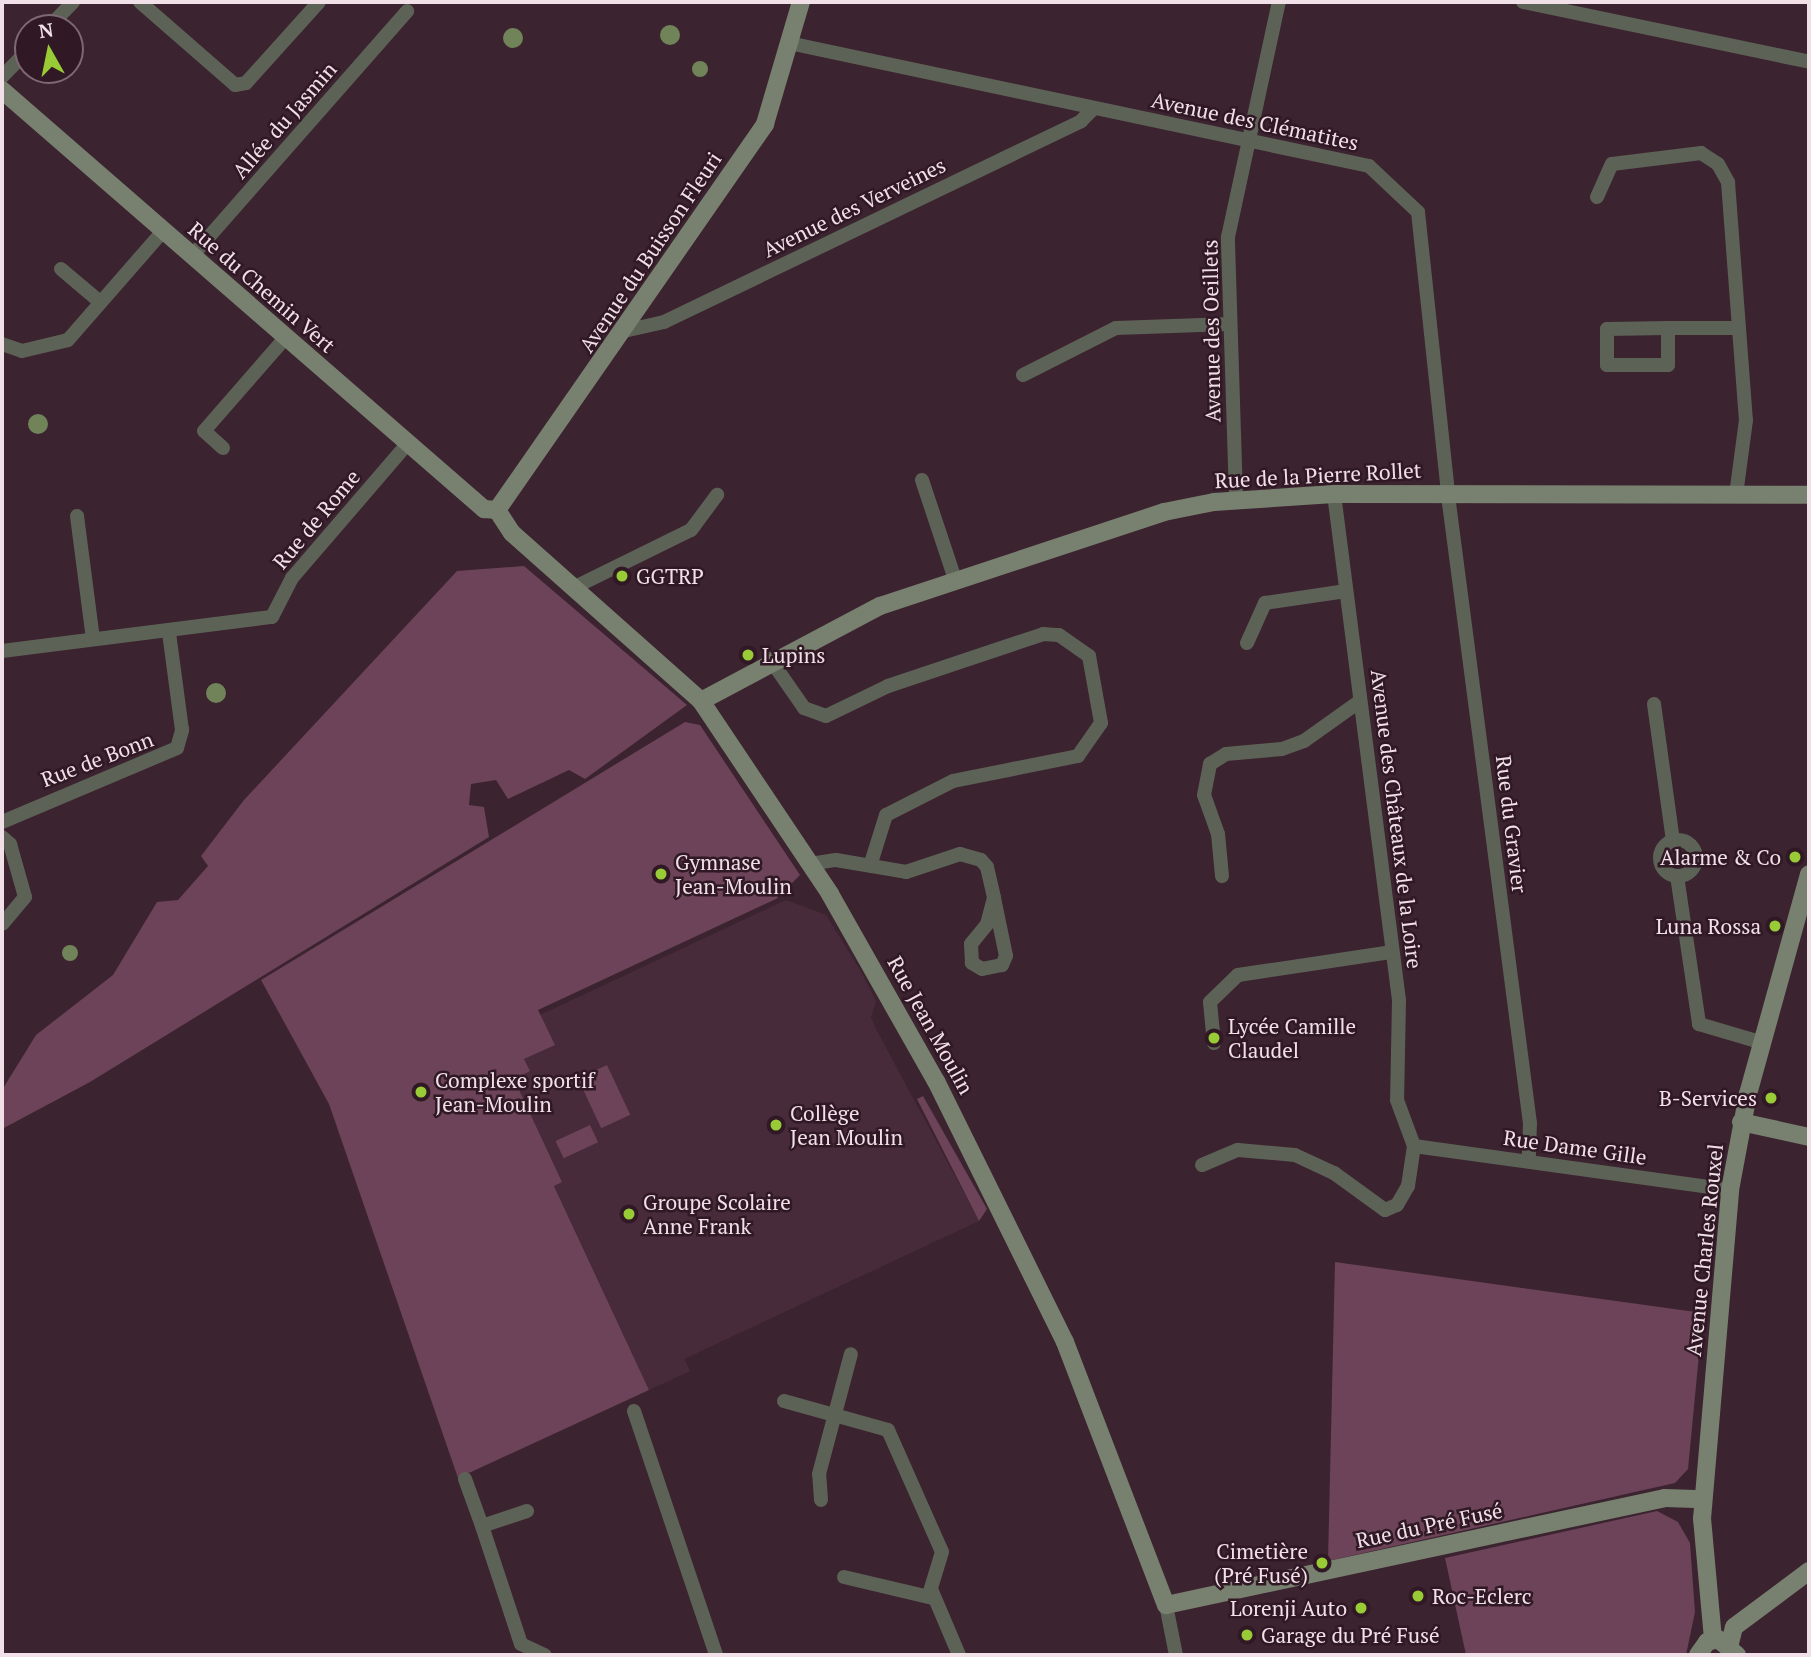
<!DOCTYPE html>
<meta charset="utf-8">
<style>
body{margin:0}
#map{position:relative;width:1811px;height:1657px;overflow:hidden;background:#3b232f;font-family:"PT Serif",serif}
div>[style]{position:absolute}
.built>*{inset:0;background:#482b3b}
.green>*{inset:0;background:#6c4358;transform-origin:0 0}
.water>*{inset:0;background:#718359}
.round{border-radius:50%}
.street>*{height:14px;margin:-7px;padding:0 7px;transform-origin:7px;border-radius:7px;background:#5d6257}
.street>.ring{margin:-7px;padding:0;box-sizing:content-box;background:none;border:14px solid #5d6257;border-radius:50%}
.secondary>*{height:18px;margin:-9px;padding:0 9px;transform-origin:9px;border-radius:9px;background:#78806f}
.dots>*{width:19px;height:19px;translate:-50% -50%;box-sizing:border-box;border:4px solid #301925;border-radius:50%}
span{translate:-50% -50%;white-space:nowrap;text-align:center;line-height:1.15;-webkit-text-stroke:5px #301925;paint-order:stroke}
.street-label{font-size:21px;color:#f1e0e8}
.poi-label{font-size:21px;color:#f1e0e8}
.left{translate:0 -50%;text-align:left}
.right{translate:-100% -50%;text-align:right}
.frame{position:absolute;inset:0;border:4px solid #f1e0e8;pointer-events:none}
.north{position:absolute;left:14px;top:14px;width:70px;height:70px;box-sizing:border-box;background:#301925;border:2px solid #7d6973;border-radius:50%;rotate:351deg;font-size:19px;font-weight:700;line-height:28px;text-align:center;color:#f1e0e8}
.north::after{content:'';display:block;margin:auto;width:24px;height:32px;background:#98cb36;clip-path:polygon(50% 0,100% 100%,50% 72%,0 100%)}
</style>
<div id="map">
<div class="built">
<i style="clip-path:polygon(786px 900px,826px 915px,860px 970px,876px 1001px,871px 1017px,876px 1029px,979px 1221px,684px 1359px,690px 1371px,649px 1390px,554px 1185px,562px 1182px,514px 1079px,529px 1071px,524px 1059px,554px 1045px,540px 1015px)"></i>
</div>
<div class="green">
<i style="clip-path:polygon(524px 566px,687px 705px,585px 779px,569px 770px,508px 799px,496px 780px,471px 784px,469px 805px,484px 807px,489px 837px,90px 1082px,2px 1129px,2px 1090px,36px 1035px,113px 975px,157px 902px,178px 900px,208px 866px,201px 856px,244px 800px,457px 571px)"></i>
<i style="clip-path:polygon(685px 722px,700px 725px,800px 875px,776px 899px,538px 1010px,555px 1045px,524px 1059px,530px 1071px,514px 1079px,562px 1182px,554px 1186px,649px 1390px,458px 1478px,329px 1104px,261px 980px)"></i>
<i style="left:607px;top:1065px;width:55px;height:32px;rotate:65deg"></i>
<i style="clip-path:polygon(923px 1096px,987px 1209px,979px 1221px,917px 1099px)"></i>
<i style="left:590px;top:1125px;width:19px;height:38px;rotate:65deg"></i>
<i style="clip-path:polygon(1335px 1262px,1703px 1313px,1688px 1469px,1675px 1483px,1328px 1561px)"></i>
<i style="clip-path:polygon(1657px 1511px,1678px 1522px,1690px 1543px,1695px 1612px,1686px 1655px,1466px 1655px,1445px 1558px)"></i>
</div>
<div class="water">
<i class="round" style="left:660px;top:25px;width:20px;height:20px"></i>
<i class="round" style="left:503px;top:28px;width:20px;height:20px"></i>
<i class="round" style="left:692px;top:61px;width:16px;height:16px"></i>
<i class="round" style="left:28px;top:414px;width:20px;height:20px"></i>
<i class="round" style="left:206px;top:683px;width:20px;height:20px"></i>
<i class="round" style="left:62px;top:945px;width:16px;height:16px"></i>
</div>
<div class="street">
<i style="left:140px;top:2px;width:126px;rotate:41.1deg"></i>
<i style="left:235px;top:85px;width:11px;rotate:-10deg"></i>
<i style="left:246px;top:83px;width:109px;rotate:-48deg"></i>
<i style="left:1523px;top:2px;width:292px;rotate:11.8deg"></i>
<i style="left:48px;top:28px;width:36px;rotate:-46deg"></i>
<i style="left:789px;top:43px;width:593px;rotate:11.97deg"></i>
<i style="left:1369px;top:166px;width:67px;rotate:43.2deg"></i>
<i style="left:1418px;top:212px;width:293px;rotate:83.9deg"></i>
<i style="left:1449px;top:503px;width:625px;rotate:82.56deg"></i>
<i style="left:1530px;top:1123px;width:38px;rotate:92deg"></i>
<i style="left:2px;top:77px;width:37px;rotate:-46deg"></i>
<i style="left:1597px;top:197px;width:36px;rotate:-66deg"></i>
<i style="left:1612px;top:164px;width:90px;rotate:-7deg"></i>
<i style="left:1701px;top:153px;width:20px;rotate:33deg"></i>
<i style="left:1718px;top:164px;width:21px;rotate:61deg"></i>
<i style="left:1728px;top:182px;width:239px;rotate:85.7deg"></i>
<i style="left:1746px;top:420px;width:76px;rotate:97.6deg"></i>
<i style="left:192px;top:256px;width:326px;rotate:-48.7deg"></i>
<i style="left:61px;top:269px;width:51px;rotate:40.2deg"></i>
<i style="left:1668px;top:328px;width:37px;rotate:90deg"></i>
<i style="left:1668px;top:365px;width:61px;rotate:180deg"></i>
<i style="left:1607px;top:365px;width:36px;rotate:-90deg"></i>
<i style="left:1607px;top:329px;width:61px;rotate:-0.9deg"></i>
<i style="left:1668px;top:328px;width:71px"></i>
<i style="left:624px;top:331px;width:41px;rotate:-12.7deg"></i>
<i style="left:664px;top:322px;width:463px;rotate:-25.7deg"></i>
<i style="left:1081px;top:121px;width:18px;rotate:-45deg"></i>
<i style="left:2px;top:344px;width:21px;rotate:19deg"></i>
<i style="left:22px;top:351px;width:47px;rotate:-13.4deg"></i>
<i style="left:68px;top:340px;width:145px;rotate:-48.9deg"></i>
<i style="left:1023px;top:375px;width:104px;rotate:-26.8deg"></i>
<i style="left:1116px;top:328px;width:114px;rotate:-2deg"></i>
<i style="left:223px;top:448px;width:25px;rotate:-138deg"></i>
<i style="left:204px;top:431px;width:125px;rotate:-48.9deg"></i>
<i style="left:922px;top:480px;width:108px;rotate:71.6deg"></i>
<i style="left:1334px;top:494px;width:510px;rotate:82.68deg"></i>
<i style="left:1399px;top:1000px;width:100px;rotate:91.1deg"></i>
<i style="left:1397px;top:1100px;width:49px;rotate:69.7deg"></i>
<i style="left:1236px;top:497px;width:260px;rotate:-91.8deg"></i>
<i style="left:1228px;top:237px;width:240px;rotate:-77.8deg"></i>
<i style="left:77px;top:516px;width:124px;rotate:82.6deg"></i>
<i style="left:575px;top:587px;width:129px;rotate:-26.2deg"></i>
<i style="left:691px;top:530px;width:44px;rotate:-53.4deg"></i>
<i style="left:1247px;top:643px;width:44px;rotate:-65.8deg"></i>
<i style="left:1265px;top:603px;width:82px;rotate:-8.4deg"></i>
<i style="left:2px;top:651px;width:272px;rotate:-7.2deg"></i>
<i style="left:272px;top:617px;width:44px;rotate:-62.9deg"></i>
<i style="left:292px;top:578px;width:178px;rotate:-49.3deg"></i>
<i style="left:770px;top:659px;width:60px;rotate:55.2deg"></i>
<i style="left:804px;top:708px;width:23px;rotate:20deg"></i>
<i style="left:826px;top:716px;width:69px;rotate:-25.8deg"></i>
<i style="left:888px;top:686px;width:163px;rotate:-18.5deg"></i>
<i style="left:1043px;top:634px;width:16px;rotate:4deg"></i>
<i style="left:1059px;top:635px;width:37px;rotate:35deg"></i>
<i style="left:1089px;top:656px;width:68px;rotate:79.8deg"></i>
<i style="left:1101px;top:723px;width:40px;rotate:124.9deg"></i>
<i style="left:1078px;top:756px;width:127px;rotate:168.7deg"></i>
<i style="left:953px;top:781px;width:75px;rotate:153.1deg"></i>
<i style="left:886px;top:815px;width:53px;rotate:107.4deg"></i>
<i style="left:1654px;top:704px;width:138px;rotate:82.1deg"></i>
<i style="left:2px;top:822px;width:190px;rotate:-22.9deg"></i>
<i style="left:177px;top:748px;width:19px;rotate:-74deg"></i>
<i style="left:182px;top:730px;width:98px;rotate:-97.6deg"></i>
<i style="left:2px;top:837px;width:11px;rotate:41deg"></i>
<i style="left:10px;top:844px;width:55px;rotate:74.2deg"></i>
<i style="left:25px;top:897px;width:35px;rotate:130deg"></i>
<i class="ring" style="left:1660px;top:840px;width:22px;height:22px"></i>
<i style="left:810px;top:864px;width:26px;rotate:-9deg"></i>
<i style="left:836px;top:860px;width:71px;rotate:9.7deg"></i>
<i style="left:906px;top:872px;width:57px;rotate:-18.4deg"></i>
<i style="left:960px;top:854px;width:22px;rotate:16deg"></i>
<i style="left:981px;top:860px;width:9px;rotate:49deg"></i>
<i style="left:987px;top:867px;width:32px;rotate:77deg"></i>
<i style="left:994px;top:898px;width:59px;rotate:78.3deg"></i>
<i style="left:1006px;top:956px;width:10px;rotate:114deg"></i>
<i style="left:1002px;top:965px;width:20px;rotate:169deg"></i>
<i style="left:982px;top:969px;width:12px;rotate:-149deg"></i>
<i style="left:972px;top:963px;width:19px;rotate:-93deg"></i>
<i style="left:971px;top:944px;width:26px;rotate:-51deg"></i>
<i style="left:987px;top:924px;width:27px;rotate:-75deg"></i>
<i style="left:1222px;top:876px;width:42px;rotate:-95.4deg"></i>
<i style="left:1218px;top:834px;width:41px;rotate:-109.7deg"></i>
<i style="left:1204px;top:795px;width:32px;rotate:-79deg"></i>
<i style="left:1210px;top:764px;width:19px;rotate:-32deg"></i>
<i style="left:1226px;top:754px;width:56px;rotate:-5.1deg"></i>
<i style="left:1282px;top:749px;width:23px;rotate:-20deg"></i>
<i style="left:1304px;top:741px;width:69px;rotate:-35.5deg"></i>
<i style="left:1677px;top:876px;width:150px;rotate:81.5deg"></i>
<i style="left:1699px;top:1024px;width:67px;rotate:16.5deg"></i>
<i style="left:1214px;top:1043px;width:41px;rotate:-95.6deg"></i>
<i style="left:1210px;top:1002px;width:39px;rotate:-44deg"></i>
<i style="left:1238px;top:975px;width:156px;rotate:-8.5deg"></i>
<i style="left:1414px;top:1146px;width:319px;rotate:7.9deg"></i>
<i style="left:1202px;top:1165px;width:39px;rotate:-23deg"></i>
<i style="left:1238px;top:1150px;width:57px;rotate:5deg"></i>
<i style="left:1295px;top:1155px;width:43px;rotate:24.8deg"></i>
<i style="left:1334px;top:1173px;width:63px;rotate:36deg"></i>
<i style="left:1385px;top:1210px;width:13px;rotate:-23deg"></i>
<i style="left:1397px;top:1205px;width:22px;rotate:-60deg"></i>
<i style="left:1408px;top:1186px;width:40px;rotate:-81.5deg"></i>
<i style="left:784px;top:1401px;width:108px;rotate:15.6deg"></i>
<i style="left:888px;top:1430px;width:133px;rotate:66.1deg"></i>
<i style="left:942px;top:1552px;width:39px;rotate:107deg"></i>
<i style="left:931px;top:1589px;width:72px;rotate:67deg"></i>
<i style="left:634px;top:1411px;width:257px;rotate:71.4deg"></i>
<i style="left:465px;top:1479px;width:50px;rotate:70.1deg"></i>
<i style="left:821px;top:1500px;width:26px;rotate:-94deg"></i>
<i style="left:819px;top:1474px;width:124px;rotate:-75.1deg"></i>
<i style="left:527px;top:1511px;width:47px;rotate:161.6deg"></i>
<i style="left:482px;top:1526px;width:124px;rotate:71.7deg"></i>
<i style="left:521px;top:1644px;width:26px;rotate:25deg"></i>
<i style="left:844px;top:1577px;width:91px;rotate:13.3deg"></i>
<i style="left:1166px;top:1605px;width:51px;rotate:78.7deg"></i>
</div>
<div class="secondary">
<i style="left:2px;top:90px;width:639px;rotate:41deg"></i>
<i style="left:484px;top:509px;width:13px;rotate:4deg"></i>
<i style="left:497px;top:510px;width:27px;rotate:57deg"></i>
<i style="left:512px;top:533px;width:253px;rotate:41.6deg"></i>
<i style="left:701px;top:701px;width:232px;rotate:56.2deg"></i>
<i style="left:830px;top:894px;width:215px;rotate:60.5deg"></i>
<i style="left:936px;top:1081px;width:291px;rotate:63.7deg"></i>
<i style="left:1065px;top:1342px;width:282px;rotate:69deg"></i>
<i style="left:1166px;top:1605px;width:510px;rotate:-12.1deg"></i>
<i style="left:1665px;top:1498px;width:38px;rotate:2deg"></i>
<i style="left:497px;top:510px;width:470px;rotate:-55.2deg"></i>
<i style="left:765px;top:124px;width:127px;rotate:-73.6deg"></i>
<i style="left:701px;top:701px;width:203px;rotate:-28deg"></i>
<i style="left:880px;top:606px;width:299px;rotate:-18.3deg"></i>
<i style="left:1164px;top:512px;width:51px;rotate:-11.3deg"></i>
<i style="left:1214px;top:502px;width:120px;rotate:-3.8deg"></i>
<i style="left:1334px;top:494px;width:475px;rotate:0.1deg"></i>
<i style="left:1741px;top:1122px;width:70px;rotate:12.4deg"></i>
<i style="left:1713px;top:1639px;width:121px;rotate:-95.2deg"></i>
<i style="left:1702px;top:1519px;width:330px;rotate:-85.1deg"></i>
<i style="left:1730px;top:1190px;width:98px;rotate:-79.4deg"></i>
<i style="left:1748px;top:1094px;width:228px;rotate:-74.5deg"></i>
<i style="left:1730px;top:1643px;width:16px;rotate:-76deg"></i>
<i style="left:1734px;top:1627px;width:94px;rotate:-36.7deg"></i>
<i style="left:1698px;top:1655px;width:16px;rotate:-55deg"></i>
<i style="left:1707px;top:1642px;width:11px;rotate:-15deg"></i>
<i style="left:1718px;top:1639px;width:25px;rotate:40deg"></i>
</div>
<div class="dots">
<i style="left:622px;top:576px;background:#98cb36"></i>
<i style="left:748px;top:655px;background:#98cb36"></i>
<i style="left:1795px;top:857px;background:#98cb36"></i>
<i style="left:661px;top:874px;background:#98cb36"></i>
<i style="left:1775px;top:926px;background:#98cb36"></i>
<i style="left:1214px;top:1038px;background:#98cb36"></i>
<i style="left:421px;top:1092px;background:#98cb36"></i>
<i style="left:1771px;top:1098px;background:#98cb36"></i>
<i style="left:776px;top:1125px;background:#98cb36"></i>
<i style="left:629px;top:1214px;background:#98cb36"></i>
<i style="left:1322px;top:1563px;background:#98cb36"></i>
<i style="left:1418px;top:1596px;background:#98cb36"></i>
<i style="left:1361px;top:1608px;background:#98cb36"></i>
<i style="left:1247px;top:1635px;background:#98cb36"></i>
</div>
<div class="street-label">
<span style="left:284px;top:120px;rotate:-49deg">Allée du Jasmin</span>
<span style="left:1255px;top:121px;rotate:12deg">Avenue des Clématites</span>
<span style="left:854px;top:207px;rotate:-26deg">Avenue des Verveines</span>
<span style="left:650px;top:252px;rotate:-56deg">Avenue du Buisson Fleuri</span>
<span style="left:262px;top:287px;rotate:41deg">Rue du Chemin Vert</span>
<span style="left:1211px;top:331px;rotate:-91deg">Avenue des Oeillets</span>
<span style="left:1318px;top:475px;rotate:-3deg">Rue de la Pierre Rollet</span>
<span style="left:316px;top:519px;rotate:-50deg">Rue de Rome</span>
<span style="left:97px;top:759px;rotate:-21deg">Rue de Bonn</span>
<span style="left:1397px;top:819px;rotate:83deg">Avenue des Châteaux de la Loire</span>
<span style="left:1512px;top:824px;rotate:83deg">Rue du Gravier</span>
<span style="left:931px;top:1025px;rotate:61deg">Rue Jean Moulin</span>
<span style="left:1575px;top:1147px;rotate:8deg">Rue Dame Gille</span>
<span style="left:1704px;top:1250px;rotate:-84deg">Avenue Charles Rouxel</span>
<span style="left:1429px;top:1525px;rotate:-12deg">Rue du Pré Fusé</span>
</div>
<div class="poi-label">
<span class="left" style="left:636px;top:576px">GGTRP</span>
<span class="left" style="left:762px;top:655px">Lupins</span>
<span class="right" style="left:1781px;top:857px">Alarme &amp; Co</span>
<span class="left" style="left:675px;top:874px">Gymnase<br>Jean-Moulin</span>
<span class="right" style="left:1761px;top:926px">Luna Rossa</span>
<span class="left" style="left:1228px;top:1038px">Lycée Camille<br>Claudel</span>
<span class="left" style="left:435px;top:1092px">Complexe sportif<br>Jean-Moulin</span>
<span class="right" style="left:1757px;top:1098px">B-Services</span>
<span class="left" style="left:790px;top:1125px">Collège<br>Jean Moulin</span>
<span class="left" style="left:643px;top:1214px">Groupe Scolaire<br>Anne Frank</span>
<span class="right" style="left:1308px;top:1563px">Cimetière<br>(Pré Fusé)</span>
<span class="left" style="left:1432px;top:1596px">Roc-Eclerc</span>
<span class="right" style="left:1347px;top:1608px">Lorenji Auto</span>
<span class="left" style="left:1261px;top:1635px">Garage du Pré Fusé</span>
</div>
<div class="frame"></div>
<div class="north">N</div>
</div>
